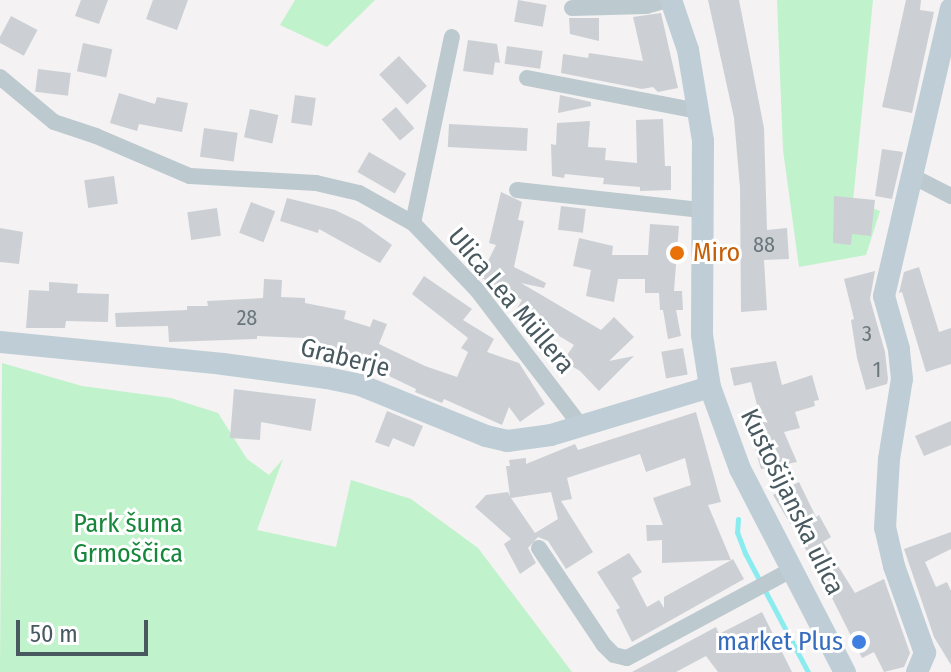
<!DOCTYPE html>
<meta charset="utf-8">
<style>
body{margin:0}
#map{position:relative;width:951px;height:672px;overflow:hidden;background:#f4f2f2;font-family:"Fira Sans Condensed",sans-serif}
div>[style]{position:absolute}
.green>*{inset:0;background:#c0f2cb}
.stream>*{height:5px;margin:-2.5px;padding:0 2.5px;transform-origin:2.5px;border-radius:2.5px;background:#8becf0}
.building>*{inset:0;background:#ccd0d4;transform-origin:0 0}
.street>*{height:16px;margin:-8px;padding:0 8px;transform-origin:8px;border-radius:8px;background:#bcc9cf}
.secondary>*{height:22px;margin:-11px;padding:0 11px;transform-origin:11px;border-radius:11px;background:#bfced6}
.dots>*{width:22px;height:22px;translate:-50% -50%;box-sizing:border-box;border:4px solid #fff;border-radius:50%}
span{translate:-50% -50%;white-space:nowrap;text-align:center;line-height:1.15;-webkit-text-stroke:6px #fff;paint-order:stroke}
.number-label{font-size:22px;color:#69777d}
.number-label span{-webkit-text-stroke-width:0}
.food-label{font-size:26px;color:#c56008}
.left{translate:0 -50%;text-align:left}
.street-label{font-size:26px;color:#485960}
.park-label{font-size:26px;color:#14873a}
.shop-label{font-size:26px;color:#366cbe}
.right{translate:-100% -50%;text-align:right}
.scale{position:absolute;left:16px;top:620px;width:132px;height:36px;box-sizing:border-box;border:4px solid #485960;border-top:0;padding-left:10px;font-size:24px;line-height:28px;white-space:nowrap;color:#485960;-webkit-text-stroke:6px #fff;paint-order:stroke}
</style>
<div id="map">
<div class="green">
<i style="clip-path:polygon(295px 0,375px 0,327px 47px,280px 25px)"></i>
<i style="clip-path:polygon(777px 0,873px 0,853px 201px,880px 211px,866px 255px,799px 267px,783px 150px)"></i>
<i style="clip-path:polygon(2px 363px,82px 386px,171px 398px,218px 413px,247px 459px,269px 475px,283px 459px,257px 530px,336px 547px,351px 480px,411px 499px,478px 548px,572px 672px,0 672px)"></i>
</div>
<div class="stream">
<i style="left:738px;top:519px;width:13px;rotate:94deg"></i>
<i style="left:737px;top:532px;width:22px;rotate:69deg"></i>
<i style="left:745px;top:553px;width:135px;rotate:62.1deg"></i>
</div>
<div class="building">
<i style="clip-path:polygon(81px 0,108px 0,99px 24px,75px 16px)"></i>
<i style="clip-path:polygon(153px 0,188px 0,177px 30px,146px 19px)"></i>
<i style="left:518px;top:0;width:29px;height:22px;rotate:10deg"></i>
<i style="clip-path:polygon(708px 0,739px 0,764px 128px,767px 230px,787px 228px,789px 259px,764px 260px,767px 310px,741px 312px,740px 188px,734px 118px)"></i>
<i style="clip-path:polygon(906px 0,921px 0,920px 10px,934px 12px,912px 113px,882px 107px)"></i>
<i style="clip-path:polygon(661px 13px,678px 88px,658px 92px,653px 87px,642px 89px,561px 73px,563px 54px,588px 58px,589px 53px,643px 61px,633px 17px)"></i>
<i style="left:11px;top:16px;width:30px;height:29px;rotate:28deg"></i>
<i style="clip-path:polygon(569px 18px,599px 18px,599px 41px,570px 34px)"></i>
<i style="clip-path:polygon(468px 40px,497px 44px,500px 63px,495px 62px,493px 75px,463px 71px)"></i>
<i style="left:83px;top:43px;width:30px;height:29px;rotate:12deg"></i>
<i style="left:507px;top:46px;width:36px;height:18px;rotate:8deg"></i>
<i style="left:399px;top:56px;width:41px;height:27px;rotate:47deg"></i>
<i style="left:38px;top:69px;width:33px;height:23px;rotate:7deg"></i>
<i style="clip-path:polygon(119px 93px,155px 104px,157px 97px,188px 103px,182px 132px,139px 124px,137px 131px,110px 123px)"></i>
<i style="left:295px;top:95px;width:21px;height:28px;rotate:8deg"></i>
<i style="clip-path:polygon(560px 95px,591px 102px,591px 106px,558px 113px)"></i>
<i style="left:396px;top:107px;width:28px;height:19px;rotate:49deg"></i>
<i style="left:250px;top:109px;width:29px;height:29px;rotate:12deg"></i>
<i style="clip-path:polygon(663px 119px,665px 166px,671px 166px,671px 190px,640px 191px,640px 187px,603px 184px,604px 178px,565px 174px,564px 178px,552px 176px,551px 144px,556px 145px,557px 123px,590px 121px,588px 147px,606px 148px,605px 160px,637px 163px,636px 120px)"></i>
<i style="left:449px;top:124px;width:79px;height:23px;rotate:3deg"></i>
<i style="left:204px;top:128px;width:34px;height:29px;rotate:8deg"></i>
<i style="clip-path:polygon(882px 149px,903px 152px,892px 199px,875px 196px)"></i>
<i style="left:369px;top:152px;width:43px;height:23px;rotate:30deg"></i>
<i style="left:114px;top:176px;width:28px;height:30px;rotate:82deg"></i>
<i style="clip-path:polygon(501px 192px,522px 202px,518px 220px,524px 221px,514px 267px,546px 283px,544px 288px,521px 283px,601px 330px,614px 317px,634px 337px,609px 361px,634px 356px,599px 391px,580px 371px,563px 361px,574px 345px,516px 310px,522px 300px,480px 277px,496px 245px,489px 243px)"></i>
<i style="clip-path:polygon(834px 196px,875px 200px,871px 236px,852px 234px,851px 245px,833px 243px)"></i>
<i style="clip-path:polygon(287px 198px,335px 210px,360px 222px,392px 245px,380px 263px,319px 229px,318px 233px,280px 221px)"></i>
<i style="left:251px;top:202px;width:26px;height:33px;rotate:21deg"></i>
<i style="left:561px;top:206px;width:25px;height:24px;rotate:7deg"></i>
<i style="left:217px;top:208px;width:28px;height:30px;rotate:82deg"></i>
<i style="clip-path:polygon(650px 224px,679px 226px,674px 291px,682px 291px,683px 310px,676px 310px,681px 336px,668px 339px,663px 310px,660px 310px,659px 293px,645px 293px,645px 279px,618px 279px,614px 302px,586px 296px,591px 270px,573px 266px,579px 238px,613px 246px,612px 255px,648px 255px)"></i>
<i style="clip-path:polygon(0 228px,23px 232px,19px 264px,0 262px)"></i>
<i style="clip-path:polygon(919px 267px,939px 332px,951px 328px,951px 364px,926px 372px,902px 292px,899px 293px,904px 272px)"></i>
<i style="clip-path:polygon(875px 271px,870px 299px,885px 352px,888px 379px,887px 384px,866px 390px,857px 358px,851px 320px,854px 319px,844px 279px)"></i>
<i style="clip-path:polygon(424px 276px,472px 309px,463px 320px,494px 339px,487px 352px,519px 363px,545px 404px,520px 422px,509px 407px,502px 425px,444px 399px,442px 403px,415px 392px,416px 389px,366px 365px,368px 360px,304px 341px,304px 338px,257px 336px,257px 339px,169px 342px,168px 326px,116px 327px,115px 313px,187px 310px,187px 306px,208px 306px,207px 301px,263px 298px,264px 279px,282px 280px,281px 297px,305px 298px,305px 303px,346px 311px,344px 319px,370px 327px,373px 319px,387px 324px,379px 344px,425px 366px,457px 377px,468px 352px,461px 348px,468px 338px,412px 294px)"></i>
<i style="clip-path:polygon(49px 282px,78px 284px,77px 293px,109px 294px,108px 322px,66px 321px,65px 328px,26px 328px,29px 290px,49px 291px)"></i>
<i style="left:683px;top:348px;width:27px;height:22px;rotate:80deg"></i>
<i style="clip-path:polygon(776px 361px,782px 385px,812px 375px,819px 400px,814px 401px,815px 406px,795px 412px,800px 428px,784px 432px,797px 462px,761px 469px,749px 428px,762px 424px,751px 382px,734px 386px,730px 368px)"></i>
<i style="clip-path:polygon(234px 389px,316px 399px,311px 431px,261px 422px,260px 440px,230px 438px)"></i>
<i style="clip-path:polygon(387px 411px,423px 426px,414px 447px,393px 438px,389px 447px,375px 442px)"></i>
<i style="clip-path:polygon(evenodd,696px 412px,721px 502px,708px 505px,731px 560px,662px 563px,662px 540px,647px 541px,646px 525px,663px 525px,653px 498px,691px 485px,685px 458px,646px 472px,640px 454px,567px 478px,572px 499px,561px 501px,593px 552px,566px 569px,548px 541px,538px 537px,528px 548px,536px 563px,520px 574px,504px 544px,511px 539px,475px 507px,486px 495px,508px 492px,510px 496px,506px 466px,510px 466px,509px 460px,526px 458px,526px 464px,575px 444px,578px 450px,696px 412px,551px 492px,558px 519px,535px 533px,511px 498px,551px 492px)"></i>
<i style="clip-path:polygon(951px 421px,951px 445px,924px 456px,915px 436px)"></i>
<i style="clip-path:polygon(799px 482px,816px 517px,819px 515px,831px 537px,823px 542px,855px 593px,884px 579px,910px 653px,904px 667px,884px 672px,874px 652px,862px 658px,817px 568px,773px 495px)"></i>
<i style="clip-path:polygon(951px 532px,951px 549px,925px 562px,936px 587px,947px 582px,951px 591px,951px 665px,934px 637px,904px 549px)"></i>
<i style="clip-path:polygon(629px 553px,642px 572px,632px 578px,647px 607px,659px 600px,664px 608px,664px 597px,733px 559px,744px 579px,632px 642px,616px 610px,620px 608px,597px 572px)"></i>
<i style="clip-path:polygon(762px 612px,792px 672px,718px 672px,706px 656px,676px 672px,632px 672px,716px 627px,719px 634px)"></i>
</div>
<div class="street">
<i style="left:572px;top:8px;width:74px;rotate:-1.5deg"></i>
<i style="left:646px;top:6px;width:22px;rotate:-16deg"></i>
<i style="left:0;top:77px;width:70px;rotate:39.8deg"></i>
<i style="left:54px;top:122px;width:44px;rotate:18.4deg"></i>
<i style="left:96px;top:136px;width:102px;rotate:23.1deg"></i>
<i style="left:190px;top:176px;width:126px;rotate:3.2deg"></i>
<i style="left:316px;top:183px;width:44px;rotate:13.1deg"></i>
<i style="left:359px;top:193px;width:62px;rotate:29.1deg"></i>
<i style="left:413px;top:223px;width:93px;rotate:46.3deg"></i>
<i style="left:477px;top:290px;width:171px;rotate:52.6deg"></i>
<i style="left:527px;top:78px;width:175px;rotate:10.9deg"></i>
<i style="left:912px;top:176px;width:44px;rotate:27.1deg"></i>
<i style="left:517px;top:190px;width:186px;rotate:6.2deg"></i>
<i style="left:413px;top:223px;width:190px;rotate:-78.2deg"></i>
<i style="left:539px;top:548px;width:117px;rotate:56.2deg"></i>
<i style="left:604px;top:645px;width:14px;rotate:45deg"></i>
<i style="left:614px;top:655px;width:13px;rotate:13deg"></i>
<i style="left:627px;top:658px;width:188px;rotate:-28.2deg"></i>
</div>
<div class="secondary">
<i style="left:671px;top:0;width:53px;rotate:71.2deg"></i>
<i style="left:688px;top:50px;width:92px;rotate:80.6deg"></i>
<i style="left:703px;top:141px;width:194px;rotate:90.3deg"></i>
<i style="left:702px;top:335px;width:53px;rotate:81.3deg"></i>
<i style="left:710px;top:387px;width:87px;rotate:69.9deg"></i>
<i style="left:740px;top:469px;width:229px;rotate:62.7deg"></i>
<i style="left:0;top:342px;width:224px;rotate:5.6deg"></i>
<i style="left:223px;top:364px;width:105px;rotate:7.7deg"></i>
<i style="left:327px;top:378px;width:34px;rotate:12deg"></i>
<i style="left:360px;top:385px;width:136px;rotate:22deg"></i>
<i style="left:486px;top:436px;width:22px;rotate:13deg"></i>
<i style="left:507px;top:441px;width:44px;rotate:-7.8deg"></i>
<i style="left:551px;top:435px;width:166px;rotate:-16.8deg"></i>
<i style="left:917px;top:672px;width:21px;rotate:-67deg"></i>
<i style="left:925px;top:653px;width:92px;rotate:-109.6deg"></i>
<i style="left:894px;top:566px;width:39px;rotate:-103deg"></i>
<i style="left:885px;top:528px;width:69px;rotate:-86.7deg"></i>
<i style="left:889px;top:459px;width:81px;rotate:-80.8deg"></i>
<i style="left:902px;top:379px;width:30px;rotate:-96deg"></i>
<i style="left:899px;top:349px;width:55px;rotate:-105.8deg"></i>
<i style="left:884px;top:296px;width:295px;rotate:-76.9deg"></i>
</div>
<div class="dots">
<i style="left:677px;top:253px;background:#e8710a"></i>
<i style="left:859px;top:642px;background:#3f7fe0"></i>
</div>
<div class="number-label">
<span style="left:764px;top:245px">88</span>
<span style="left:247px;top:318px">28</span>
<span style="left:867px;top:334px">3</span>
<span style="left:877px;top:370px">1</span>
</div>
<div class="food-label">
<span class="left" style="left:693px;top:253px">Miro</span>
</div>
<div class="street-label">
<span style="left:511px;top:301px;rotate:50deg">Ulica Lea Müllera</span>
<span style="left:345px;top:358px;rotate:14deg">Graberje</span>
<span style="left:792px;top:502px;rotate:64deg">Kustošijanska ulica</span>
</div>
<div class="park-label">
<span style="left:128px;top:539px">Park šuma<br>Grmoščica</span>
</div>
<div class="shop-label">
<span class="right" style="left:843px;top:642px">market Plus</span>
</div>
<div class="scale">50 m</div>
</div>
